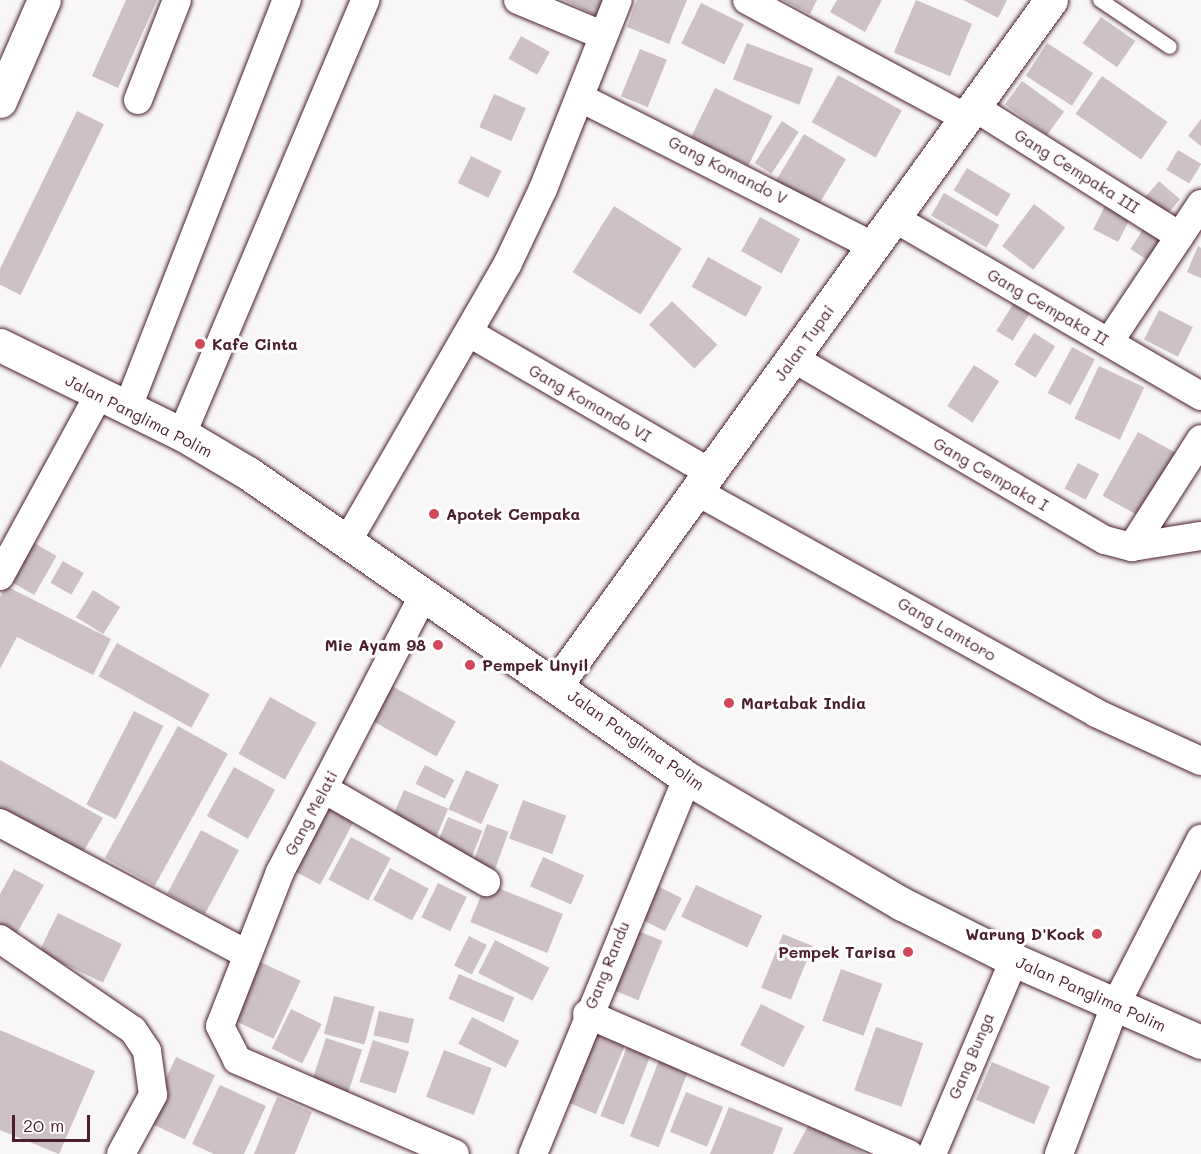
<!DOCTYPE html>
<style>
body{margin:0}
#map{position:relative;width:1201px;height:1154px;overflow:hidden;background:#f8f6f7;font-family:Mali,sans-serif}
div>[style]{position:absolute}
.building>*{inset:0;background:#cdc1c4;transform-origin:0 0}
.roads{filter:drop-shadow(0 0 2px #4a1f2b) drop-shadow(0 0 2px #4a1f2b)}
.lane>*{height:14px;margin:-7px;padding:0 7px;transform-origin:7px;border-radius:7px;background:#fff}
.street>*{height:28px;margin:-14px;padding:0 14px;transform-origin:14px;border-radius:14px;background:#fff}
.secondary>*{height:33px;margin:-16.5px;padding:0 16.5px;transform-origin:16.5px;border-radius:16.5px;background:#fff}
.dots>*{width:16px;height:16px;translate:-50% -50%;box-sizing:border-box;border:3px solid #fff;border-radius:50%}
span{translate:-50% -50%;white-space:nowrap;text-align:center;line-height:1.15;-webkit-text-stroke:6px #fff;paint-order:stroke}
.street-label{font-size:16px;color:#4a1f2b}
.poi-label{font-size:16px;color:#4a1f2b;font-weight:700}
.left{translate:0 -50%;text-align:left}
.right{translate:-100% -50%;text-align:right}
.scale{position:absolute;left:12px;top:1115px;width:78px;height:27px;box-sizing:border-box;border:3px solid #4a1f2b;border-top:0;padding-left:8px;font-size:18px;line-height:21px;white-space:nowrap;color:#4a1f2b;-webkit-text-stroke:4px #fff;paint-order:stroke}
</style>
<div id="map">
<div class="building">
<i style="clip-path:polygon(126px 0,157px 0,118px 88px,92px 76px)"></i>
<i style="clip-path:polygon(564px 0,605px 0,599px 17px)"></i>
<i style="clip-path:polygon(637px 0,687px 0,669px 44px,627px 27px)"></i>
<i style="clip-path:polygon(783px 0,817px 0,810px 14px)"></i>
<i style="clip-path:polygon(837px 0,882px 0,865px 32px,830px 12px)"></i>
<i style="left:916px;top:0;width:61px;height:57px;rotate:23deg"></i>
<i style="clip-path:polygon(963px 0,1007px 0,998px 18px)"></i>
<i style="left:701px;top:3px;width:48px;height:45px;rotate:26deg"></i>
<i style="left:1101px;top:17px;width:42px;height:32px;rotate:35deg"></i>
<i style="left:521px;top:36px;width:33px;height:26px;rotate:29deg"></i>
<i style="left:747px;top:43px;width:71px;height:39px;rotate:21deg"></i>
<i style="left:1047px;top:43px;width:55px;height:39px;rotate:33deg"></i>
<i style="left:640px;top:49px;width:29px;height:51px;rotate:22deg"></i>
<i style="left:838px;top:75px;width:73px;height:54px;rotate:29deg"></i>
<i style="left:1102px;top:76px;width:80px;height:46px;rotate:35deg"></i>
<i style="left:1022px;top:81px;width:52px;height:29px;rotate:36deg"></i>
<i style="left:715px;top:88px;width:64px;height:55px;rotate:26deg"></i>
<i style="left:494px;top:94px;width:35px;height:36px;rotate:24deg"></i>
<i style="left:77px;top:111px;width:30px;height:190px;rotate:26deg"></i>
<i style="clip-path:polygon(1201px 119px,1201px 146px,1188px 136px)"></i>
<i style="left:782px;top:121px;width:20px;height:50px;rotate:33deg"></i>
<i style="left:804px;top:134px;width:49px;height:57px;rotate:31deg"></i>
<i style="left:1178px;top:150px;width:27px;height:23px;rotate:31deg"></i>
<i style="left:471px;top:156px;width:34px;height:30px;rotate:26deg"></i>
<i style="left:967px;top:168px;width:51px;height:26px;rotate:31deg"></i>
<i style="left:1159px;top:181px;width:28px;height:27px;rotate:41deg"></i>
<i style="left:944px;top:193px;width:64px;height:26px;rotate:30deg"></i>
<i style="left:1034px;top:204px;width:39px;height:53px;rotate:37deg"></i>
<i style="left:614px;top:206px;width:80px;height:78px;rotate:32deg"></i>
<i style="left:1105px;top:206px;width:28px;height:26px;rotate:27deg"></i>
<i style="left:760px;top:217px;width:46px;height:39px;rotate:29deg"></i>
<i style="left:1144px;top:228px;width:27px;height:25px;rotate:33deg"></i>
<i style="clip-path:polygon(1198px 246px,1201px 248px,1201px 278px,1187px 272px)"></i>
<i style="left:708px;top:257px;width:62px;height:34px;rotate:29deg"></i>
<i style="left:672px;top:301px;width:63px;height:33px;rotate:44deg"></i>
<i style="left:1015px;top:301px;width:19px;height:35px;rotate:32deg"></i>
<i style="left:1159px;top:310px;width:38px;height:33px;rotate:27deg"></i>
<i style="left:1034px;top:333px;width:25px;height:37px;rotate:32deg"></i>
<i style="left:1072px;top:347px;width:26px;height:52px;rotate:28deg"></i>
<i style="left:974px;top:365px;width:30px;height:49px;rotate:33deg"></i>
<i style="left:1099px;top:366px;width:50px;height:58px;rotate:25deg"></i>
<i style="left:1138px;top:432px;width:45px;height:73px;rotate:29deg"></i>
<i style="left:1078px;top:463px;width:24px;height:29px;rotate:28deg"></i>
<i style="left:29px;top:540px;width:32px;height:45px;rotate:30deg"></i>
<i style="left:63px;top:561px;width:24px;height:25px;rotate:30deg"></i>
<i style="clip-path:polygon(6px 586px,111px 639px,93px 675px,17px 637px,0 669px,0 597px)"></i>
<i style="left:93px;top:590px;width:32px;height:32px;rotate:32deg"></i>
<i style="left:117px;top:643px;width:106px;height:38px;rotate:29deg"></i>
<i style="left:392px;top:686px;width:73px;height:40px;rotate:29deg"></i>
<i style="left:270px;top:697px;width:53px;height:65px;rotate:29deg"></i>
<i style="left:134px;top:711px;width:33px;height:105px;rotate:27deg"></i>
<i style="left:178px;top:726px;width:57px;height:151px;rotate:29deg"></i>
<i style="clip-path:polygon(0 760px,103px 818px,78px 861px,0 818px)"></i>
<i style="left:425px;top:765px;width:33px;height:21px;rotate:27deg"></i>
<i style="left:234px;top:767px;width:47px;height:56px;rotate:29deg"></i>
<i style="left:466px;top:770px;width:36px;height:43px;rotate:24deg"></i>
<i style="left:404px;top:790px;width:48px;height:37px;rotate:23deg"></i>
<i style="left:321px;top:798px;width:40px;height:77px;rotate:28deg"></i>
<i style="left:523px;top:800px;width:46px;height:41px;rotate:20deg"></i>
<i style="left:448px;top:817px;width:37px;height:36px;rotate:22deg"></i>
<i style="left:487px;top:824px;width:23px;height:40px;rotate:20deg"></i>
<i style="left:201px;top:830px;width:43px;height:72px;rotate:28deg"></i>
<i style="left:351px;top:837px;width:45px;height:48px;rotate:28deg"></i>
<i style="left:543px;top:857px;width:45px;height:32px;rotate:24deg"></i>
<i style="left:390px;top:868px;width:44px;height:36px;rotate:28deg"></i>
<i style="clip-path:polygon(14px 869px,44px 885px,13px 940px,0 933px,0 894px)"></i>
<i style="left:438px;top:883px;width:32px;height:38px;rotate:26deg"></i>
<i style="left:486px;top:883px;width:83px;height:42px;rotate:22deg"></i>
<i style="left:656px;top:885px;width:29px;height:37px;rotate:27deg"></i>
<i style="left:696px;top:885px;width:73px;height:35px;rotate:25deg"></i>
<i style="left:58px;top:913px;width:71px;height:43px;rotate:26deg"></i>
<i style="left:628px;top:927px;width:37px;height:64px;rotate:22deg"></i>
<i style="left:783px;top:934px;width:32px;height:58px;rotate:22deg"></i>
<i style="left:469px;top:936px;width:20px;height:33px;rotate:27deg"></i>
<i style="left:495px;top:940px;width:61px;height:37px;rotate:27deg"></i>
<i style="left:258px;top:961px;width:47px;height:64px;rotate:25deg"></i>
<i style="left:841px;top:969px;width:44px;height:55px;rotate:20deg"></i>
<i style="left:459px;top:974px;width:60px;height:27px;rotate:23deg"></i>
<i style="left:334px;top:996px;width:42px;height:39px;rotate:15deg"></i>
<i style="left:761px;top:1004px;width:49px;height:46px;rotate:27deg"></i>
<i style="left:291px;top:1009px;width:34px;height:44px;rotate:26deg"></i>
<i style="left:379px;top:1011px;width:36px;height:25px;rotate:13deg"></i>
<i style="left:472px;top:1017px;width:53px;height:30px;rotate:27deg"></i>
<i style="left:876px;top:1027px;width:50px;height:67px;rotate:19deg"></i>
<i style="clip-path:polygon(0 1030px,95px 1071px,59px 1154px,0 1130px)"></i>
<i style="left:587px;top:1030px;width:41px;height:74px;rotate:23deg"></i>
<i style="left:326px;top:1038px;width:38px;height:46px;rotate:18deg"></i>
<i style="left:373px;top:1040px;width:38px;height:44px;rotate:18deg"></i>
<i style="left:628px;top:1044px;width:25px;height:77px;rotate:21deg"></i>
<i style="left:444px;top:1050px;width:51px;height:50px;rotate:21deg"></i>
<i style="left:661px;top:1055px;width:31px;height:87px;rotate:21deg"></i>
<i style="left:176px;top:1057px;width:43px;height:71px;rotate:25deg"></i>
<i style="left:992px;top:1062px;width:63px;height:41px;rotate:23deg"></i>
<i style="clip-path:polygon(220px 1085px,266px 1106px,244px 1154px,214px 1154px,192px 1144px)"></i>
<i style="left:686px;top:1092px;width:40px;height:43px;rotate:22deg"></i>
<i style="clip-path:polygon(277px 1097px,312px 1112px,295px 1154px,254px 1154px)"></i>
<i style="clip-path:polygon(729px 1107px,783px 1128px,773px 1154px,710px 1154px)"></i>
<i style="clip-path:polygon(809px 1124px,865px 1154px,793px 1154px)"></i>
</div>
<div class="roads">
<div class="lane">
<i style="left:1100px;top:0;width:84px;rotate:33.9deg"></i>
</div>
<div class="street">
<i style="left:518px;top:0;width:91px;rotate:22.6deg"></i>
<i style="left:747px;top:0;width:249px;rotate:28.3deg"></i>
<i style="left:581px;top:98px;width:327px;rotate:26.9deg"></i>
<i style="left:138px;top:100px;width:107px;rotate:-68.7deg"></i>
<i style="left:974px;top:107px;width:243px;rotate:32.1deg"></i>
<i style="left:894px;top:218px;width:355px;rotate:30.1deg"></i>
<i style="left:471px;top:334px;width:275px;rotate:30.1deg"></i>
<i style="left:1109px;top:342px;width:166px;rotate:-56.3deg"></i>
<i style="left:793px;top:358px;width:361px;rotate:30.3deg"></i>
<i style="left:1105px;top:540px;width:28px;rotate:15deg"></i>
<i style="left:1132px;top:547px;width:70px;rotate:-9.1deg"></i>
<i style="left:128px;top:407px;width:437px;rotate:-68.7deg"></i>
<i style="left:182px;top:434px;width:471px;rotate:-67.1deg"></i>
<i style="left:696px;top:491px;width:457px;rotate:29deg"></i>
<i style="left:1096px;top:713px;width:115px;rotate:24.6deg"></i>
<i style="left:347px;top:542px;width:320px;rotate:-60deg"></i>
<i style="left:507px;top:265px;width:84px;rotate:-64.7deg"></i>
<i style="left:543px;top:189px;width:203px;rotate:-68.4deg"></i>
<i style="left:1132px;top:547px;width:128px;rotate:-57.4deg"></i>
<i style="left:0;top:576px;width:205px;rotate:-61.4deg"></i>
<i style="left:422px;top:598px;width:309px;rotate:117.4deg"></i>
<i style="left:280px;top:872px;width:165px;rotate:111.3deg"></i>
<i style="left:220px;top:1026px;width:38px;rotate:63deg"></i>
<i style="left:237px;top:1060px;width:237px;rotate:23.3deg"></i>
<i style="left:324px;top:789px;width:187px;rotate:29.9deg"></i>
<i style="left:0;top:823px;width:279px;rotate:28deg"></i>
<i style="left:0;top:939px;width:161px;rotate:34.4deg"></i>
<i style="left:133px;top:1030px;width:25px;rotate:56deg"></i>
<i style="left:147px;top:1051px;width:44px;rotate:82.2deg"></i>
<i style="left:153px;top:1095px;width:67px;rotate:118.5deg"></i>
<i style="left:587px;top:1014px;width:351px;rotate:23.5deg"></i>
<i style="left:533px;top:1154px;width:406px;rotate:-67.7deg"></i>
<i style="left:932px;top:1154px;width:211px;rotate:-67.1deg"></i>
<i style="left:1059px;top:1154px;width:158px;rotate:-69.3deg"></i>
<i style="left:1115px;top:1006px;width:188px;rotate:-62.8deg"></i>
</div>
<div class="secondary">
<i style="left:0;top:101px;width:110px;rotate:-66.5deg"></i>
<i style="left:0;top:345px;width:203px;rotate:26.1deg"></i>
<i style="left:182px;top:434px;width:77px;rotate:30.6deg"></i>
<i style="left:248px;top:473px;width:535px;rotate:34.79deg"></i>
<i style="left:687px;top:778px;width:249px;rotate:30.4deg"></i>
<i style="left:902px;top:904px;width:125px;rotate:26.6deg"></i>
<i style="left:1014px;top:960px;width:204px;rotate:23.7deg"></i>
<i style="left:556px;top:685px;width:845px;rotate:-54.15deg"></i>
</div>
</div>
<div class="dots">
<i style="left:200px;top:344px;background:#d1495b"></i>
<i style="left:434px;top:514px;background:#d1495b"></i>
<i style="left:438px;top:645px;background:#d1495b"></i>
<i style="left:470px;top:665px;background:#d1495b"></i>
<i style="left:729px;top:703px;background:#d1495b"></i>
<i style="left:1097px;top:934px;background:#d1495b"></i>
<i style="left:908px;top:952px;background:#d1495b"></i>
</div>
<div class="street-label">
<span style="left:728px;top:170px;rotate:27deg">Gang Komando V</span>
<span style="left:1077px;top:171px;rotate:32deg">Gang Cempaka III</span>
<span style="left:1048px;top:307px;rotate:30deg">Gang Cempaka II</span>
<span style="left:804px;top:343px;rotate:-54deg">Jalan Tupai</span>
<span style="left:590px;top:403px;rotate:30deg">Gang Komando VI</span>
<span style="left:139px;top:416px;rotate:27deg">Jalan Panglima Polim</span>
<span style="left:991px;top:474px;rotate:30deg">Gang Cempaka I</span>
<span style="left:947px;top:629px;rotate:30deg">Gang Lamtoro</span>
<span style="left:636px;top:740px;rotate:35deg">Jalan Panglima Polim</span>
<span style="left:311px;top:813px;rotate:-62deg">Gang Melati</span>
<span style="left:607px;top:965px;rotate:-68deg">Gang Randu</span>
<span style="left:1091px;top:994px;rotate:24deg">Jalan Panglima Polim</span>
<span style="left:971px;top:1056px;rotate:-67deg">Gang Bunga</span>
</div>
<div class="poi-label">
<span class="left" style="left:212px;top:344px">Kafe Cinta</span>
<span class="left" style="left:446px;top:514px">Apotek Cempaka</span>
<span class="right" style="left:426px;top:645px">Mie Ayam 98</span>
<span class="left" style="left:482px;top:665px">Pempek Unyil</span>
<span class="left" style="left:741px;top:703px">Martabak India</span>
<span class="right" style="left:1085px;top:934px">Warung D'Kock</span>
<span class="right" style="left:896px;top:952px">Pempek Tarisa</span>
</div>
<div class="scale">20 m</div>
</div>
